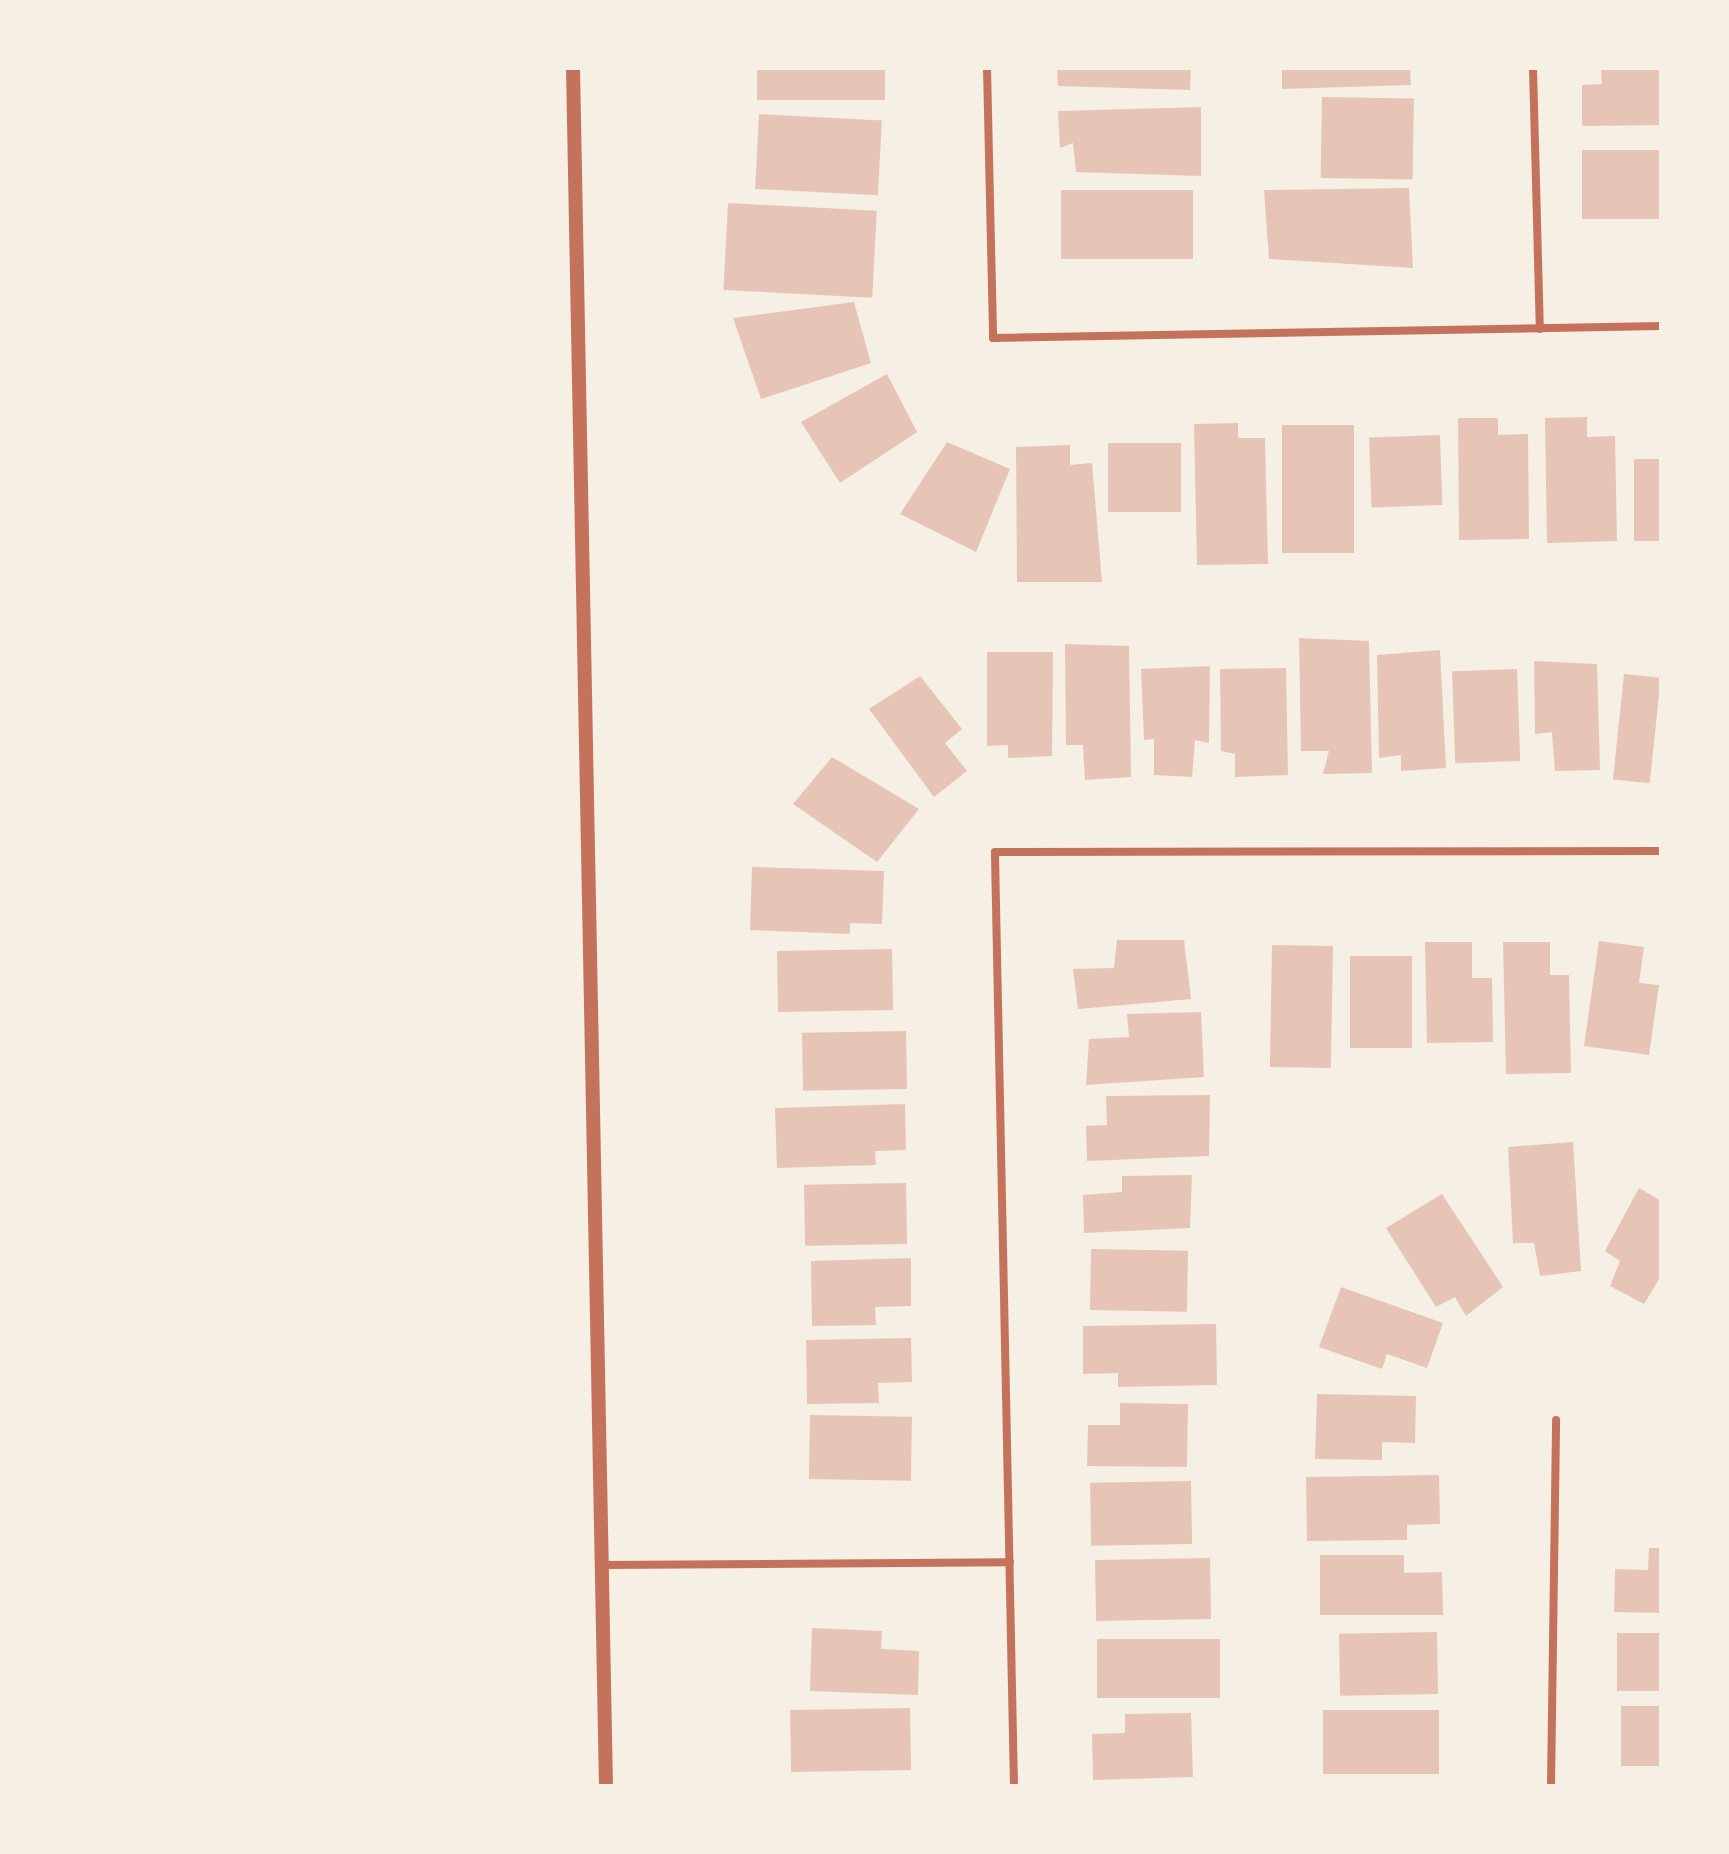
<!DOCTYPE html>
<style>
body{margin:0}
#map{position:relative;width:1729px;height:1854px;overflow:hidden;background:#f6efe4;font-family:"Archivo Narrow",sans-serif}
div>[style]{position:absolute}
.building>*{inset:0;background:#e6c5b7;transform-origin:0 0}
.minor>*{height:8px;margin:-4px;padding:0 4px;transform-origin:4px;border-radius:4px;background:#c5725c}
.tertiary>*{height:14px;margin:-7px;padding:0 7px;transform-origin:7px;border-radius:7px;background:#c5725c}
span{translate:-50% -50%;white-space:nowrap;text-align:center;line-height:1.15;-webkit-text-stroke:6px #f6efe4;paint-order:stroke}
.frame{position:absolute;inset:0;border:70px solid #f6efe4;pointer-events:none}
</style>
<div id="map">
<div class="building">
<i style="left:757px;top:68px;width:128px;height:32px"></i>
<i style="clip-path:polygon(1057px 68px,1191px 68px,1190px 90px,1058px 86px)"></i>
<i style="clip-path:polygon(1282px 68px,1410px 68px,1411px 85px,1282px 89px)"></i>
<i style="clip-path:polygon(1601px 68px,1661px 68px,1661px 125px,1582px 126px,1582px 85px,1602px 84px)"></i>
<i style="left:1322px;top:97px;width:92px;height:81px;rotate:1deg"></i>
<i style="clip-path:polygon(1201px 107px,1201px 176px,1076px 172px,1073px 143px,1060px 148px,1058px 111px)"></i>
<i style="left:759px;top:114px;width:123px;height:75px;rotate:3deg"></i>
<i style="left:1661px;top:150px;width:69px;height:79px;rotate:90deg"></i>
<i style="clip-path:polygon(1409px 188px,1413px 268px,1269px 259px,1264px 190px)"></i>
<i style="left:1193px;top:190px;width:69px;height:132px;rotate:90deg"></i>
<i style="left:728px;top:203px;width:149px;height:87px;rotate:3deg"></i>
<i style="clip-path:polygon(854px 302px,871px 363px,761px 399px,733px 318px)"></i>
<i style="clip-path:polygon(887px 374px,917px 432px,840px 483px,801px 422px)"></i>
<i style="clip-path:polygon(1587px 417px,1587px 437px,1615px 436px,1617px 541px,1547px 543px,1545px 418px)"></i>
<i style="clip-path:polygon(1458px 418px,1498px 418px,1498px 435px,1528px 434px,1529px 539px,1459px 540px)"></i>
<i style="clip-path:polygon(1238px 423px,1238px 438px,1265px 438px,1268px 564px,1197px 565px,1194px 424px)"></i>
<i style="left:1354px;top:425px;width:128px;height:72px;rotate:90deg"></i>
<i style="left:1440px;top:435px;width:70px;height:71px;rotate:88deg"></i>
<i style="clip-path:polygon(947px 442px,1010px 469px,976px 552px,900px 514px)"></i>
<i style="left:1108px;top:443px;width:73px;height:69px"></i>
<i style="clip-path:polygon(1070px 445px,1070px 465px,1092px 463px,1102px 582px,1017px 582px,1016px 447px)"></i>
<i style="left:1661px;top:459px;width:82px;height:27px;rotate:90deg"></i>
<i style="clip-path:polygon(1299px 638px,1369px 641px,1372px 773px,1323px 774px,1329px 751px,1301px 751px)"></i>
<i style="clip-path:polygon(1065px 644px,1129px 646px,1131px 777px,1085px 780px,1083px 745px,1066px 745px)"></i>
<i style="clip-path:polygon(1440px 650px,1446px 768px,1401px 771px,1401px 755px,1379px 758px,1377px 655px)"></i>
<i style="clip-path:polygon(987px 652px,1053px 652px,1052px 756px,1008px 758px,1008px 745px,987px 746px)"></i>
<i style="clip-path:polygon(1534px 661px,1597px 664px,1600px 770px,1555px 771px,1552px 732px,1535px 734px)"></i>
<i style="clip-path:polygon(1210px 666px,1209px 743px,1195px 740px,1192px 777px,1154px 775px,1154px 739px,1144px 740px,1141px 669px)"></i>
<i style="clip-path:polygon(1286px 668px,1288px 775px,1235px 777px,1235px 754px,1221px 751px,1220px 669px)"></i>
<i style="left:1517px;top:669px;width:92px;height:65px;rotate:88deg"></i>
<i style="left:1624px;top:674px;width:37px;height:106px;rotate:6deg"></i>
<i style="clip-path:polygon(920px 676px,962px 729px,945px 743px,967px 771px,934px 797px,869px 709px)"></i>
<i style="clip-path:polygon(832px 757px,919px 809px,877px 862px,793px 804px)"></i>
<i style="clip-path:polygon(752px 867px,884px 871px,882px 924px,850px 923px,850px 934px,750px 930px)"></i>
<i style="clip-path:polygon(1117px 940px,1184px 940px,1191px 999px,1078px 1009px,1073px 969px,1114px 968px)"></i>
<i style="clip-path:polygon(1599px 941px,1644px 947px,1639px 983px,1659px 985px,1649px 1055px,1584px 1046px)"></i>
<i style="clip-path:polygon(1425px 942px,1472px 942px,1472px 978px,1492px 978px,1493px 1042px,1427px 1043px)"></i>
<i style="clip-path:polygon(1503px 942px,1550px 942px,1550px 975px,1569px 975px,1571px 1073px,1506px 1074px)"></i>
<i style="left:1272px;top:945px;width:61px;height:122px;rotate:1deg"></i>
<i style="left:892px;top:949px;width:61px;height:115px;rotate:89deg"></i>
<i style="left:1350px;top:956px;width:62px;height:92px"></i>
<i style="clip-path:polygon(1201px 1012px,1204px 1077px,1086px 1085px,1089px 1039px,1129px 1037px,1127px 1014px)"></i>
<i style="left:906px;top:1031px;width:58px;height:104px;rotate:89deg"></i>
<i style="clip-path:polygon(1210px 1095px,1209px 1156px,1087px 1161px,1086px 1126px,1107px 1125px,1106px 1096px)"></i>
<i style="clip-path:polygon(905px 1104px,906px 1150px,875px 1151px,876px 1165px,777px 1168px,775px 1108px)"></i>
<i style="clip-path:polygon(1573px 1142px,1581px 1271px,1540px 1276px,1534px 1243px,1513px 1243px,1508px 1147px)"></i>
<i style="clip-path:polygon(1192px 1175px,1190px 1228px,1084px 1233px,1083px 1195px,1122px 1192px,1122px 1176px)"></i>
<i style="left:906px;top:1183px;width:61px;height:102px;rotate:89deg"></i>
<i style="clip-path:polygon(1639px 1188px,1661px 1201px,1661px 1276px,1644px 1304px,1610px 1286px,1620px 1261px,1605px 1251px)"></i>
<i style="clip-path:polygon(1442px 1194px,1503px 1287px,1466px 1316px,1455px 1297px,1436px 1307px,1386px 1228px)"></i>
<i style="left:1091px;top:1249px;width:97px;height:61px;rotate:1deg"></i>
<i style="clip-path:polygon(911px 1258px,911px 1306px,875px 1307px,876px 1325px,812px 1326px,811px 1261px)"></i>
<i style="clip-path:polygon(1341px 1287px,1443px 1323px,1427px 1368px,1387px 1354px,1382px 1369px,1319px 1347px)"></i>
<i style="clip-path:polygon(1216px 1324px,1217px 1385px,1118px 1387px,1118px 1373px,1083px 1374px,1083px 1326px)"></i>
<i style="clip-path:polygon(911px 1338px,912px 1382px,878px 1383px,879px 1403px,807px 1404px,806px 1340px)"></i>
<i style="clip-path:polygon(1317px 1394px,1416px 1396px,1415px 1443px,1382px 1442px,1382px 1460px,1315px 1459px)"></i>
<i style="clip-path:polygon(1120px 1403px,1188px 1404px,1187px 1467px,1087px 1466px,1088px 1425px,1120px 1425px)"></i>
<i style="left:810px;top:1415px;width:102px;height:64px;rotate:1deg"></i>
<i style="clip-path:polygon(1439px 1475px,1440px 1524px,1407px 1525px,1407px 1540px,1307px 1541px,1306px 1477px)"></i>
<i style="left:1191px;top:1481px;width:63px;height:101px;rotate:89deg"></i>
<i style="clip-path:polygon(1649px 1548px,1661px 1548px,1661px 1613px,1614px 1612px,1615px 1569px,1648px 1570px)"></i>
<i style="clip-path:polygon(1320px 1555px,1404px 1555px,1404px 1573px,1442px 1572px,1443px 1615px,1320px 1615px)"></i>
<i style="left:1210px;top:1558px;width:61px;height:115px;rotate:89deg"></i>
<i style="clip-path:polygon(812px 1628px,882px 1631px,881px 1649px,919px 1651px,918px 1695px,810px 1691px)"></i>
<i style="left:1437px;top:1632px;width:62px;height:98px;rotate:89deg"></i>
<i style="left:1617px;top:1633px;width:44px;height:58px"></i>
<i style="left:1220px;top:1639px;width:59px;height:123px;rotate:90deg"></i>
<i style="left:1661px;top:1706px;width:60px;height:40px;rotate:90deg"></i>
<i style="left:910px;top:1708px;width:62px;height:120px;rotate:89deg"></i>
<i style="left:1323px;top:1710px;width:116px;height:64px"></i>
<i style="clip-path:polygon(1191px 1713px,1193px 1777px,1093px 1780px,1092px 1734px,1125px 1733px,1125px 1714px)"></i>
</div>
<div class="minor">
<i style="left:987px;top:68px;width:270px;rotate:88.7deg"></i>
<i style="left:993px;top:338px;width:668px;rotate:-1.03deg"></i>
<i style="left:1533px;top:68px;width:261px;rotate:88.5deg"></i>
<i style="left:603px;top:1565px;width:407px;rotate:-0.4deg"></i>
<i style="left:1014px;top:1786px;width:934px;rotate:-91.17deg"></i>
<i style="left:995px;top:852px;width:666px;rotate:-0.09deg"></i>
<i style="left:1551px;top:1786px;width:366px;rotate:-89.2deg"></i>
</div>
<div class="tertiary">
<i style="left:573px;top:68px;width:1718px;rotate:88.9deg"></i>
</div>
<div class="frame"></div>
</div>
